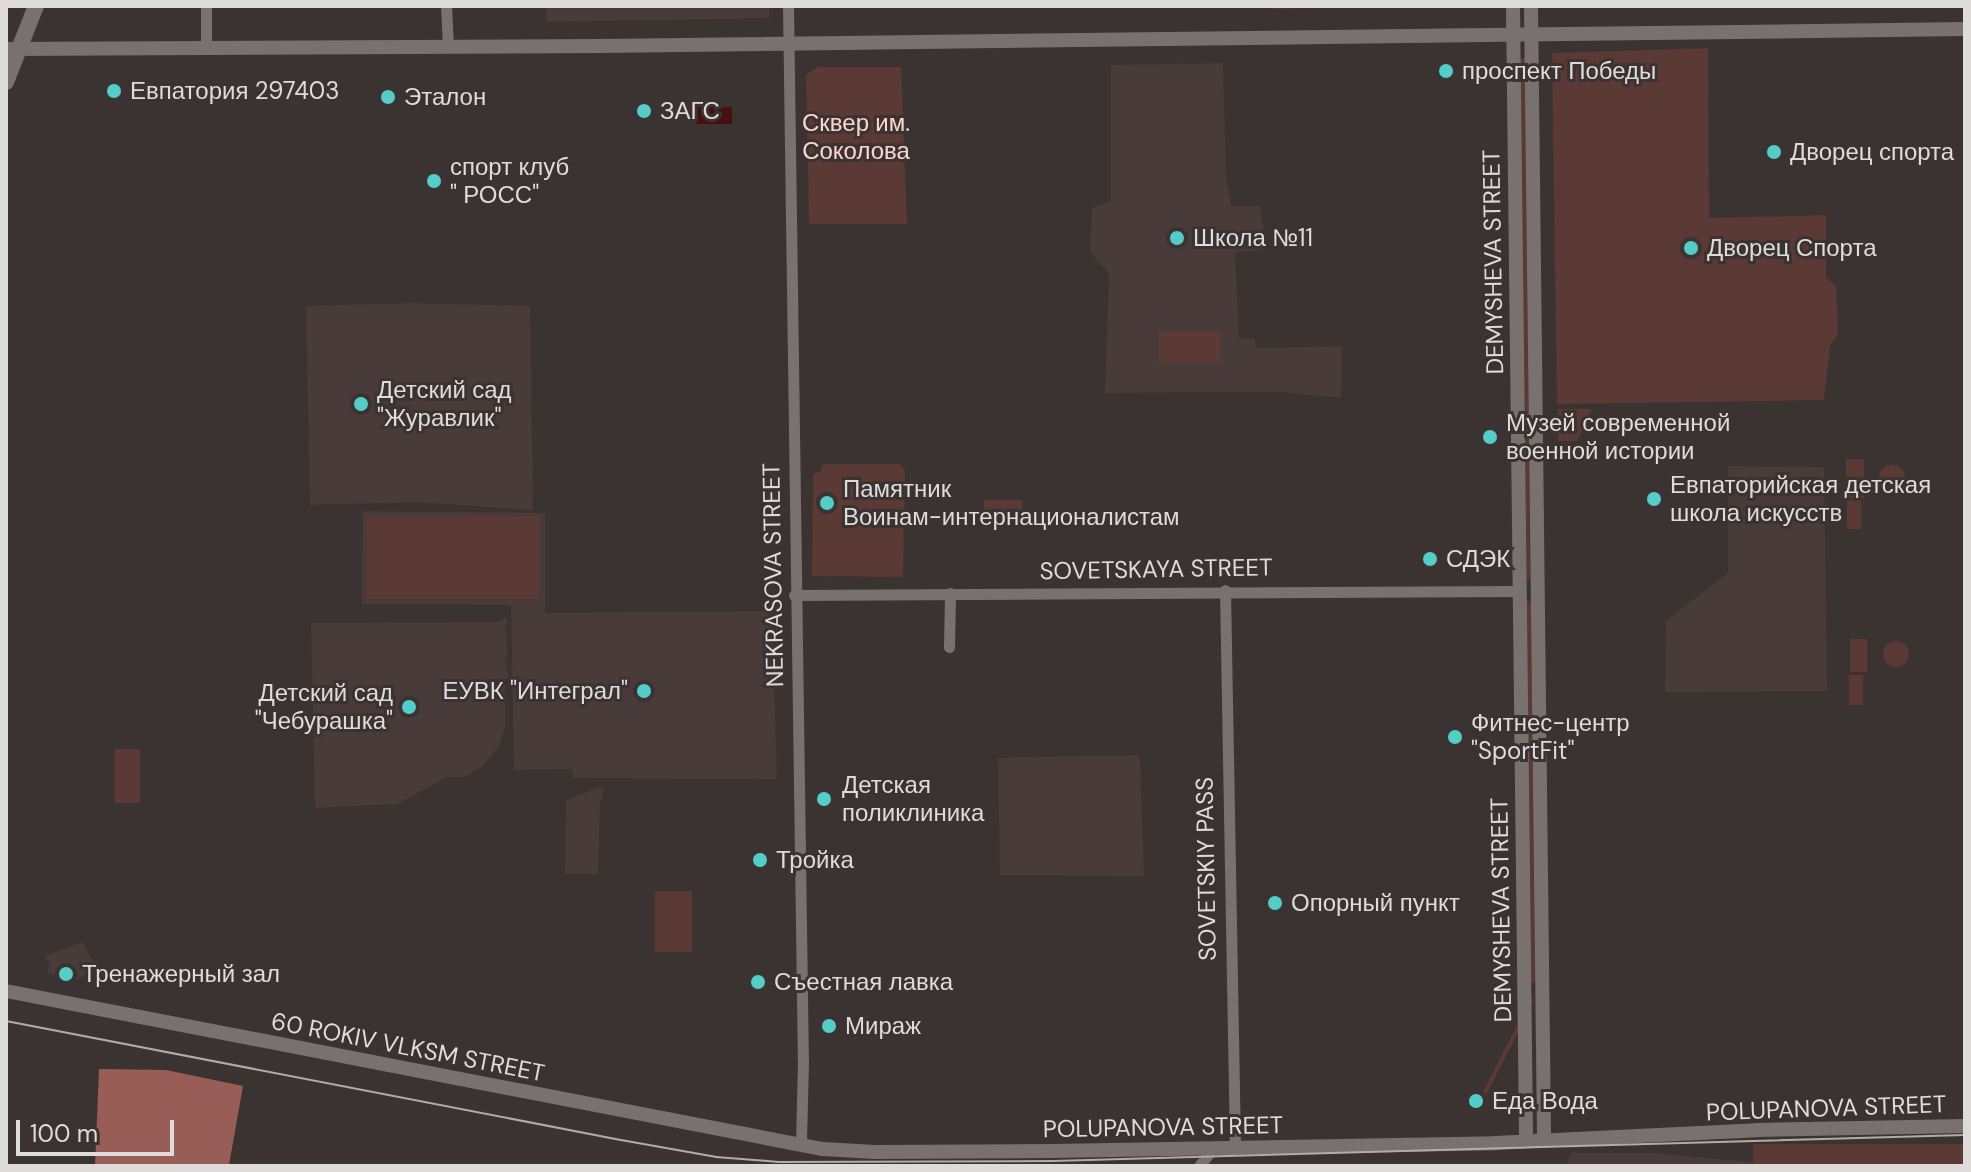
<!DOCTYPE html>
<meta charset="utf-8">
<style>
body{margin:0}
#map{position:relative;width:1971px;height:1172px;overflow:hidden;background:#3a3332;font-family:"DM Sans",sans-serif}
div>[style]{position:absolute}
.built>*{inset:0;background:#493b39}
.green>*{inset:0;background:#5b3935;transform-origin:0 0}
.round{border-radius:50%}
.forest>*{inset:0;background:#995d57}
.water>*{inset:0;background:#45110f;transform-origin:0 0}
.minor>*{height:11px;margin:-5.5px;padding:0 5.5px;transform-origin:5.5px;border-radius:5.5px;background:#797170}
.tertiary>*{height:14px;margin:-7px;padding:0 7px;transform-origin:7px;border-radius:7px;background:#797170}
.secondary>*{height:16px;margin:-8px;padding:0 8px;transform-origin:8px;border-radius:8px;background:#797170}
.tram>*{height:2px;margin:-1px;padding:0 1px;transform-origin:1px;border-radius:1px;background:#b1acab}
.dots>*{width:22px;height:22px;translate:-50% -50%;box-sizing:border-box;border:4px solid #3a3332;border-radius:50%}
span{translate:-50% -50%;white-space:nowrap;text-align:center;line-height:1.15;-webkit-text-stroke:6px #3a3332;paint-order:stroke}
.poi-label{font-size:24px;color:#dfdbda}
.left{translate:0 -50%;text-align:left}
.right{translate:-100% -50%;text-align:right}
.park-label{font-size:24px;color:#fcd5d0}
.street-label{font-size:24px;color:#dfdbda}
.frame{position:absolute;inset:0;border:8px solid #dfdbda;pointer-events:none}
.scale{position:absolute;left:16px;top:1120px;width:158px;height:36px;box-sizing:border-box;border:4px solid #dfdbda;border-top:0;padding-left:10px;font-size:24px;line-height:28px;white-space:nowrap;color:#dfdbda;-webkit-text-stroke:6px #3a3332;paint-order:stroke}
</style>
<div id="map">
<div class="built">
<i style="clip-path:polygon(546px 6px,769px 6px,769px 18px,547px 22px)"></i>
<i style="clip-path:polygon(1272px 6px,1437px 6px,1272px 9px)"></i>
<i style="clip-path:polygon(1223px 63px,1226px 176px,1231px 206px,1260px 206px,1263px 225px,1265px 250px,1235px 252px,1239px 338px,1255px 339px,1256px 348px,1342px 346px,1341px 398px,1280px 392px,1105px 393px,1109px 273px,1090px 252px,1092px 208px,1111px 201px,1111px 65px)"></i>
<i style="clip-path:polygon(412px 303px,530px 306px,533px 510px,416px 502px,310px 505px,306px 306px)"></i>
<i style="clip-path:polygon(1728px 466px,1824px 467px,1827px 691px,1665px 692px,1666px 621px,1728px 573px)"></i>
<i style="clip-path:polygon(363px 511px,545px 513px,545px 613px,772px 611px,777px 779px,573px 778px,572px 769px,514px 770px,511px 605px,362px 604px)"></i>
<i style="clip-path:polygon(505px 618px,508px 620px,505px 627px,508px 655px,504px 660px,509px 677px,505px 686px,505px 727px,499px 746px,482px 767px,464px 777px,447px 777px,397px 804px,315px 808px,311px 623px,499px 622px)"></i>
<i style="clip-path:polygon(1137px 755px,1140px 761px,1144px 876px,1000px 875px,998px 758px)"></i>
<i style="clip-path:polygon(597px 788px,604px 789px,600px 804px,598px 874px,565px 874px,566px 800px)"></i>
<i style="clip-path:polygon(83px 942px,98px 972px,75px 980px,47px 973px,50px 965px,45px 956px)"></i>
<i style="clip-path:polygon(1571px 1153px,1655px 1153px,1758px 1163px,1758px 1166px,1566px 1166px)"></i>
</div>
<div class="green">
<i style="clip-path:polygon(1708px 48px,1709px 218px,1826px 215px,1826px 277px,1836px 286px,1838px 334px,1830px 346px,1824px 400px,1557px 404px,1552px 53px)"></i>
<i style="clip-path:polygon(1525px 58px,1530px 577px,1527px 582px,1519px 59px)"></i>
<i style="clip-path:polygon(818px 67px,901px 67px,907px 224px,809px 224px,806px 75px)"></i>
<i style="left:1221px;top:331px;width:32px;height:62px;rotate:90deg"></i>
<i style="clip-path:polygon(1558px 409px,1592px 409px,1577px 441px,1558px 441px)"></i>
<i style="left:1846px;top:459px;width:18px;height:39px"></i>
<i style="clip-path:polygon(823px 464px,900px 464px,905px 470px,903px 577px,812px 576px,813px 474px,821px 471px)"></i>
<i class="round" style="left:1879px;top:465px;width:26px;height:26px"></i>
<i style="left:984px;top:500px;width:38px;height:21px"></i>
<i style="left:1847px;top:500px;width:14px;height:29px"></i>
<i style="left:539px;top:516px;width:83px;height:172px;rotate:90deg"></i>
<i style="clip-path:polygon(1527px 599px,1531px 603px,1535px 981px,1531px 983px,1528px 981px)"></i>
<i style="left:1850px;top:639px;width:17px;height:33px"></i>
<i class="round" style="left:1883px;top:641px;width:26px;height:26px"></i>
<i style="left:1849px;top:675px;width:14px;height:30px"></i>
<i style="left:115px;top:749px;width:25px;height:54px"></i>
<i style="left:655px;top:891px;width:37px;height:61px"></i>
<i style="left:1531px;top:998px;width:4px;height:118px;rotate:27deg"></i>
<i style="left:1965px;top:1144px;width:22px;height:212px;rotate:90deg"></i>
</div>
<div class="forest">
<i style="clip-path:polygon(99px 1069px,166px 1070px,243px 1086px,229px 1165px,233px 1166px,95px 1166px)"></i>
</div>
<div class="water">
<i style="left:696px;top:107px;width:36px;height:17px"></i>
</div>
<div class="minor">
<i style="left:446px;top:6px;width:40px;rotate:87.1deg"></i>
<i style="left:788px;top:6px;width:1055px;rotate:89.19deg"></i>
<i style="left:803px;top:1061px;width:83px;rotate:91.4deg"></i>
<i style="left:206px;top:48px;width:42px;rotate:-90deg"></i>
<i style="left:1225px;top:590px;width:558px;rotate:88.97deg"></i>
<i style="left:794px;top:595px;width:725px;rotate:-0.32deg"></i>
<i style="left:949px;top:647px;width:54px;rotate:-88.9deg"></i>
<i style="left:1199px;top:1166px;width:22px;rotate:-51deg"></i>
</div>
<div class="tertiary">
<i style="left:1513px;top:6px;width:1135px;rotate:89.34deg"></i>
<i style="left:1531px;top:6px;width:1135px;rotate:89.34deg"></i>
<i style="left:6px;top:49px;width:594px;rotate:-0.29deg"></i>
<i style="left:600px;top:46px;width:1365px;rotate:-0.71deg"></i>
<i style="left:6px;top:991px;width:832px;rotate:10.95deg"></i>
<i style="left:823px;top:1149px;width:52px;rotate:3.3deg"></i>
<i style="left:875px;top:1152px;width:178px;rotate:-0.3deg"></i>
<i style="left:1053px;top:1151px;width:442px;rotate:-1deg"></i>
<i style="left:1495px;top:1143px;width:262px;rotate:-2.8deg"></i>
<i style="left:1757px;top:1130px;width:208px;rotate:-1.1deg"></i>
</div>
<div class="secondary">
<i style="left:6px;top:82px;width:82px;rotate:-68.5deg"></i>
</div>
<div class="tram">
<i style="left:6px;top:1021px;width:626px;rotate:10.95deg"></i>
<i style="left:621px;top:1140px;width:97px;rotate:10.1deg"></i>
<i style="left:716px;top:1157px;width:63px;rotate:4.5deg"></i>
<i style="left:779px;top:1162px;width:274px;rotate:-0.2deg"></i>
<i style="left:1053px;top:1161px;width:912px;rotate:-1.63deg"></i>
</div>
<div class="dots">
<i style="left:1446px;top:71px;background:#54cdc8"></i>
<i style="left:114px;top:91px;background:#54cdc8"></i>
<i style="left:388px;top:97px;background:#54cdc8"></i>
<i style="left:644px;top:111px;background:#54cdc8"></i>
<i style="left:1774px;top:152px;background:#54cdc8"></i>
<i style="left:434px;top:181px;background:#54cdc8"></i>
<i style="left:1177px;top:238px;background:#54cdc8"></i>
<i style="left:1691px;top:248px;background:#54cdc8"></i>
<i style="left:361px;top:404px;background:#54cdc8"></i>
<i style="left:1490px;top:437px;background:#54cdc8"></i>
<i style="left:1654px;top:499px;background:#54cdc8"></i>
<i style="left:827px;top:503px;background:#54cdc8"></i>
<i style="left:1430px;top:559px;background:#54cdc8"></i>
<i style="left:644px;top:691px;background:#54cdc8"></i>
<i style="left:409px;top:707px;background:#54cdc8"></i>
<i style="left:1455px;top:737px;background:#54cdc8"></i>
<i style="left:824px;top:799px;background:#54cdc8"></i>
<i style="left:760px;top:860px;background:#54cdc8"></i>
<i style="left:1275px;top:903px;background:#54cdc8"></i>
<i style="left:66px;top:974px;background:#54cdc8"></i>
<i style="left:758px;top:982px;background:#54cdc8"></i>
<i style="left:829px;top:1026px;background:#54cdc8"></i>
<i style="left:1476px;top:1101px;background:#54cdc8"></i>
</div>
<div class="poi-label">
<span class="left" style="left:1462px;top:71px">проспект Победы</span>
<span class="left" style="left:130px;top:91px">Евпатория 297403</span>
<span class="left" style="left:404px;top:97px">Эталон</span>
<span class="left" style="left:660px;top:111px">ЗАГС</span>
<span class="left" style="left:1790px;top:152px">Дворец спорта</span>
<span class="left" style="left:450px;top:181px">спорт клуб<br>" РОСС"</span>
<span class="left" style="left:1193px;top:238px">Школа №11</span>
<span class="left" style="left:1707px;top:248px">Дворец Спорта</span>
<span class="left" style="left:377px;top:404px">Детский сад<br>"Журавлик"</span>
<span class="left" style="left:1506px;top:437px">Музей современной<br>военной истории</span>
<span class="left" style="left:1670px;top:499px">Евпаторийская детская<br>школа искусств</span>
<span class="left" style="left:843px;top:503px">Памятник<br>Воинам-интернационалистам</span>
<span class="left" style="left:1446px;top:559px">СДЭК</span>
<span class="right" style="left:628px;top:691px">ЕУВК "Интеграл"</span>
<span class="right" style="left:393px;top:707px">Детский сад<br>"Чебурашка"</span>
<span class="left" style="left:1471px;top:737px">Фитнес-центр<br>"SportFit"</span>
<span class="left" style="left:842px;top:799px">Детская<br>поликлиника</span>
<span class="left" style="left:776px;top:860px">Тройка</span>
<span class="left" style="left:1291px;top:903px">Опорный пункт</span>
<span class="left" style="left:82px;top:974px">Тренажерный зал</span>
<span class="left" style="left:774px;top:982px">Съестная лавка</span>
<span class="left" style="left:845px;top:1026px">Мираж</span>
<span class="left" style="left:1492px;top:1101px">Еда Вода</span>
</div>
<div class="park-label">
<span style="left:856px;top:137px">Сквер им.<br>Соколова</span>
</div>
<div class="street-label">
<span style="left:1493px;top:262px;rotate:-91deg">DEMYSHEVA STREET</span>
<span style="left:1156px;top:569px;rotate:-1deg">SOVETSKAYA STREET</span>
<span style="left:773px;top:575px;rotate:-91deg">NEKRASOVA STREET</span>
<span style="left:1206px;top:869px;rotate:-91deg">SOVETSKIY PASS</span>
<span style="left:1501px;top:910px;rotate:-91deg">DEMYSHEVA STREET</span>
<span style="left:408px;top:1047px;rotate:11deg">60 ROKIV VLKSM STREET</span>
<span style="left:1826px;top:1108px;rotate:-2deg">POLUPANOVA STREET</span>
<span style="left:1163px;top:1127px;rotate:-1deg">POLUPANOVA STREET</span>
</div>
<div class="frame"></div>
<div class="scale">100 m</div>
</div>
